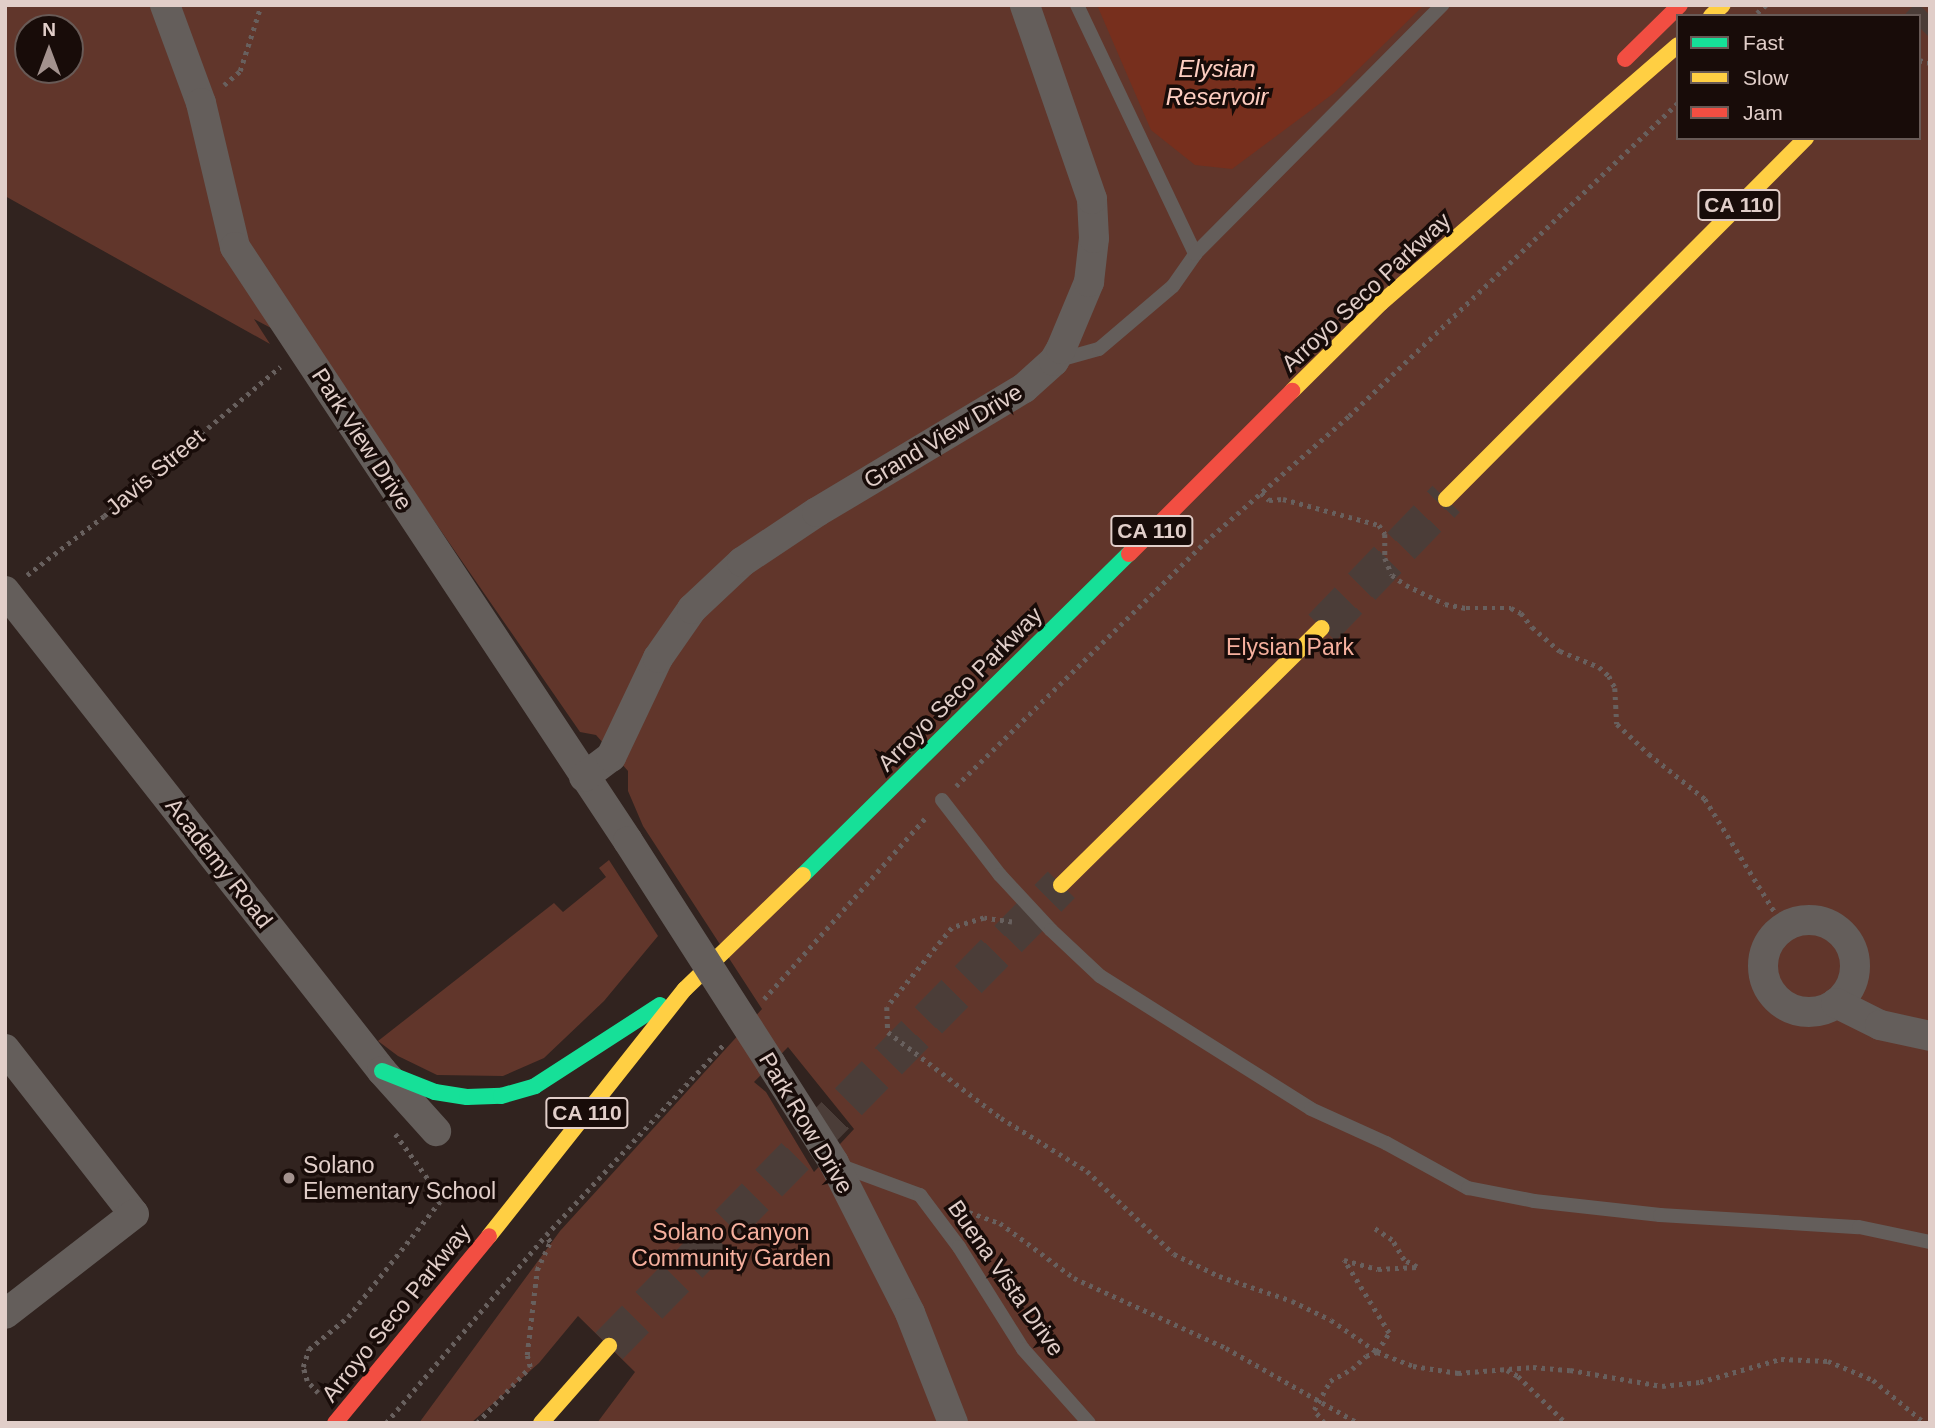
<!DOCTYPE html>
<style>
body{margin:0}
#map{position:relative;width:1935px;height:1428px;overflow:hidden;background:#31231f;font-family:Helvetica,sans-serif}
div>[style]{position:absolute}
.green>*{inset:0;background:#61362b}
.water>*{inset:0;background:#772f1d}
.highway-tunnel>*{height:38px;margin-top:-19px;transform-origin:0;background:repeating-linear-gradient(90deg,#4b3d38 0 38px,transparent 0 57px)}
.path>*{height:4.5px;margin-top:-2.25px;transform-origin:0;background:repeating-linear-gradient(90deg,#68605e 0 3.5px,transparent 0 8.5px)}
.lane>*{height:14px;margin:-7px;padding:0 7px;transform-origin:7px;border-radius:7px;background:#645e5b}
.street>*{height:30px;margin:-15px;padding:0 15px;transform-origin:15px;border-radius:15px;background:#645e5b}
.street>.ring{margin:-15px;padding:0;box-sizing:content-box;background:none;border:30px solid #645e5b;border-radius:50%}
.fast>*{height:16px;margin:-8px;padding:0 8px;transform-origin:8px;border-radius:8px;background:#16e098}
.slow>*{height:16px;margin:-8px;padding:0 8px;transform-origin:8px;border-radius:8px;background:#ffcf43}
.jam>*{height:16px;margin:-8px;padding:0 8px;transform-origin:8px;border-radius:8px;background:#f24e42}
.street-bridge>*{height:30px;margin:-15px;padding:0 15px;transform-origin:15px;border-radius:15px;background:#645e5b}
.jam-bridge>*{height:16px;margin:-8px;padding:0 8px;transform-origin:8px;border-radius:8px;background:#f24e42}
.dots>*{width:19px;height:19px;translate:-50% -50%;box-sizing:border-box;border:4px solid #180c09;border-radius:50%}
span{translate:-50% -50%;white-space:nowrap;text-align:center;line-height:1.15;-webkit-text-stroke:7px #180c09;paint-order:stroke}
.shield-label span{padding:2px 5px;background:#180c09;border:2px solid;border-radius:5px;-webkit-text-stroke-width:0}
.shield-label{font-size:21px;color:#e1cec9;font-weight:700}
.street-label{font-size:23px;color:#e1cec9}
.park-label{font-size:23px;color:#f6b09e}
.poi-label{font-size:23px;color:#e1cec9}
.left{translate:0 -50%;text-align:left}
.water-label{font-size:24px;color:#fecec1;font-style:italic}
.frame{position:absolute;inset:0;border:7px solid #e1cec9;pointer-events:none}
.legend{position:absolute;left:1676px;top:14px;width:245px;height:126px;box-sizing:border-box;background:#180c09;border:2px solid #685a56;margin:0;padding:9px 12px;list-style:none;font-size:21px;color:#e1cec9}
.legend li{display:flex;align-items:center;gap:14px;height:35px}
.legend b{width:35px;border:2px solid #685a56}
.north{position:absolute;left:14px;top:14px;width:70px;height:70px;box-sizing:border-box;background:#180c09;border:2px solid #685a56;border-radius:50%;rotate:0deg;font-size:19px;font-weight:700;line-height:28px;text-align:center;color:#e1cec9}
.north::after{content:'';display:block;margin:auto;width:24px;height:32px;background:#a3928e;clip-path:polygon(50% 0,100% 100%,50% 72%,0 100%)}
</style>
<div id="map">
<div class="green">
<i style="clip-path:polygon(evenodd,5px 5px,1930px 5px,1930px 1423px,597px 1423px,635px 1372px,578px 1316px,539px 1363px,471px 1423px,419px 1423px,560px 1231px,762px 1009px,643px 826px,628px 791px,628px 771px,596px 735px,580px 732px,318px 353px,254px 319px,270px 344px,5px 196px,5px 5px,1678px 16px,1919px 16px,1919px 138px,1678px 138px,1678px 16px,5px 5px,28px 28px,70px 28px,70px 70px,28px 70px,28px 28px,5px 5px,788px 1047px,854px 1129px,814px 1172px,766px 1092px,754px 1082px,788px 1047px)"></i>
<i style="clip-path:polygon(609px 860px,658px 936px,604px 1001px,544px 1058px,503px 1076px,437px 1075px,398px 1056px,378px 1041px,554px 903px,563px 912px,606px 877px,599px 868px)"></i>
</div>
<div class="water">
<i style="clip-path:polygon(1097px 5px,1424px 5px,1334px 93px,1232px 169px,1195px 165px,1151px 130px)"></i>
</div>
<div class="highway-tunnel">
<i style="left:1919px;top:27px;width:16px;rotate:-45deg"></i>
<i style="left:1322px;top:628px;width:179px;rotate:-46.1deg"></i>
<i style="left:609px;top:1346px;width:646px;rotate:-45.56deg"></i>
</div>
<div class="path">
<i style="left:1757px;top:13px;width:12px;rotate:-42deg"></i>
<i style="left:1919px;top:60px;width:11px;rotate:15deg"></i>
<i style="left:224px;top:85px;width:21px;rotate:-41deg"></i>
<i style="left:240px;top:71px;width:69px;rotate:-72.3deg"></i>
<i style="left:1261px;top:493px;width:11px;rotate:41deg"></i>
<i style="left:1269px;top:500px;width:14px;rotate:-4deg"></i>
<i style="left:1283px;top:499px;width:99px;rotate:15.2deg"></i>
<i style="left:1379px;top:525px;width:11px;rotate:56deg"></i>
<i style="left:1385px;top:534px;width:24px;rotate:90deg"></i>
<i style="left:1385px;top:558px;width:18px;rotate:68deg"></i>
<i style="left:1392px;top:575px;width:17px;rotate:36deg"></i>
<i style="left:1406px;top:585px;width:43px;rotate:26deg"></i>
<i style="left:1445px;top:604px;width:21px;rotate:11deg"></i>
<i style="left:1466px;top:608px;width:45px"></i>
<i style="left:1511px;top:608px;width:11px;rotate:27deg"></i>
<i style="left:1521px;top:613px;width:18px;rotate:52deg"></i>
<i style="left:1532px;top:627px;width:37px;rotate:41deg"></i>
<i style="left:1560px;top:651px;width:42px;rotate:22.3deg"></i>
<i style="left:1599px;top:667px;width:13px;rotate:42deg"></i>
<i style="left:1609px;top:676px;width:13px;rotate:63deg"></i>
<i style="left:1615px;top:688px;width:36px;rotate:87deg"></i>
<i style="left:1617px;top:724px;width:44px;rotate:43.2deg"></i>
<i style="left:1649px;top:754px;width:72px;rotate:38.8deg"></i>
<i style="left:1705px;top:799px;width:150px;rotate:58.3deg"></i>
<i style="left:27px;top:575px;width:97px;rotate:-37.5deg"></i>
<i style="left:104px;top:516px;width:231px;rotate:-40.3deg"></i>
<i style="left:956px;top:786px;width:349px;rotate:-44.4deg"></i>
<i style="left:1205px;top:542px;width:191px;rotate:-41.2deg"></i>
<i style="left:1349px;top:416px;width:454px;rotate:-43.6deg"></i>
<i style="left:1012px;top:922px;width:28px;rotate:-172deg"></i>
<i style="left:984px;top:918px;width:34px;rotate:163deg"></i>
<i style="left:952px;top:928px;width:102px;rotate:129.4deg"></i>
<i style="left:887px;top:1007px;width:25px;rotate:88deg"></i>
<i style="left:888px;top:1032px;width:142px;rotate:37.3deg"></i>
<i style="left:1001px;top:1118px;width:101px;rotate:31.6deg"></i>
<i style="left:1087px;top:1171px;width:120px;rotate:43.7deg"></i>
<i style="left:1174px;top:1254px;width:50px;rotate:26.1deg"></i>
<i style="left:1219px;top:1276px;width:77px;rotate:18.9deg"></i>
<i style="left:1292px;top:1301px;width:43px;rotate:26deg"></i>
<i style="left:1331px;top:1320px;width:56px;rotate:34.8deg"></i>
<i style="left:1377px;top:1352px;width:39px;rotate:21deg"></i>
<i style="left:1413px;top:1366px;width:46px;rotate:8.8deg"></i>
<i style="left:1458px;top:1373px;width:75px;rotate:-4.6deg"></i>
<i style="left:1533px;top:1367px;width:37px;rotate:5deg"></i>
<i style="left:1570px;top:1370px;width:93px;rotate:9.9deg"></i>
<i style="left:1662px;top:1386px;width:38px;rotate:-6deg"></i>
<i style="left:1700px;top:1382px;width:84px;rotate:-15.9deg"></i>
<i style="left:1781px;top:1359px;width:47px;rotate:2.4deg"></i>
<i style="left:1828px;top:1361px;width:49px;rotate:22.9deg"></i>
<i style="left:1873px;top:1380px;width:67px;rotate:39.6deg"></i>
<i style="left:764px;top:999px;width:246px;rotate:-48.3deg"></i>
<i style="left:960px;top:1214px;width:9px;rotate:-13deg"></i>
<i style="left:969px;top:1212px;width:33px;rotate:20deg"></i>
<i style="left:1000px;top:1223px;width:92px;rotate:36.6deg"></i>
<i style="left:1074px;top:1278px;width:167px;rotate:24.7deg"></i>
<i style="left:1226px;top:1348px;width:152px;rotate:29.6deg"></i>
<i style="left:1507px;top:1370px;width:13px;rotate:29deg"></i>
<i style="left:1518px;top:1376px;width:67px;rotate:44.4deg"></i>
<i style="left:318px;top:1393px;width:16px;rotate:-133deg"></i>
<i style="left:307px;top:1381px;width:15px;rotate:-106deg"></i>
<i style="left:303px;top:1367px;width:19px;rotate:-72deg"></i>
<i style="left:309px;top:1349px;width:50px;rotate:-39.4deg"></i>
<i style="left:348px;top:1317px;width:151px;rotate:-51.5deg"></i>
<i style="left:442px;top:1199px;width:80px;rotate:-125.9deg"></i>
<i style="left:386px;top:1423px;width:247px;rotate:-49.6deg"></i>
<i style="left:546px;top:1235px;width:260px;rotate:-47deg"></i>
<i style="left:477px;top:1423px;width:77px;rotate:-46.6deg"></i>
<i style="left:530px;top:1367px;width:12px;rotate:-104deg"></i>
<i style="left:527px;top:1355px;width:86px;rotate:-83.3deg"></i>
<i style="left:537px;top:1270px;width:31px;rotate:-65deg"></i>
<i style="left:550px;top:1242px;width:8px;rotate:-120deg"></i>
<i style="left:1324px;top:1423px;width:16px;rotate:-128deg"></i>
<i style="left:1314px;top:1410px;width:33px;rotate:-61deg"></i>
<i style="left:1330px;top:1381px;width:25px;rotate:-29deg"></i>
<i style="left:1352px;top:1369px;width:19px;rotate:-43deg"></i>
<i style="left:1366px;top:1356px;width:12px;rotate:-20deg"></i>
<i style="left:1377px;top:1352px;width:22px;rotate:-58deg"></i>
<i style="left:1389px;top:1333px;width:86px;rotate:-121.7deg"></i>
<i style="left:1344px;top:1260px;width:35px;rotate:15deg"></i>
<i style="left:1378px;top:1269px;width:39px;rotate:-3deg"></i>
<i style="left:1417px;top:1267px;width:15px;rotate:-152deg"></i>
<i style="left:1404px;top:1260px;width:23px;rotate:-121deg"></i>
<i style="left:1392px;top:1240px;width:24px;rotate:-147deg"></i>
</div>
<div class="lane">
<i style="left:1077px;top:5px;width:276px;rotate:64.6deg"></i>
<i style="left:1059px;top:360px;width:41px;rotate:-15.4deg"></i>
<i style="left:1099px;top:349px;width:97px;rotate:-40.4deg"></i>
<i style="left:1173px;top:286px;width:39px;rotate:-55deg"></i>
<i style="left:1195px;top:254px;width:351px;rotate:-45.2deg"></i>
<i style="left:942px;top:800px;width:95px;rotate:52.3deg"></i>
<i style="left:1000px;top:875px;width:75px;rotate:47.2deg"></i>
<i style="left:1051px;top:930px;width:67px;rotate:43.2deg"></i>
<i style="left:1100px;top:976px;width:249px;rotate:32.2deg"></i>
<i style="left:1311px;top:1109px;width:82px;rotate:24.4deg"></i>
<i style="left:1386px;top:1143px;width:94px;rotate:28.8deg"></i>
<i style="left:1468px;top:1188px;width:67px;rotate:11.1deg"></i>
<i style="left:1534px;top:1201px;width:127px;rotate:6.3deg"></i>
<i style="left:1660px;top:1215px;width:199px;rotate:3.5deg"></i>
<i style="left:1859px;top:1227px;width:73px;rotate:11.9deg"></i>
<i style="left:836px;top:1164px;width:90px;rotate:20.3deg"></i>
<i style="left:920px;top:1195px;width:65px;rotate:53.1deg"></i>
<i style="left:959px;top:1247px;width:120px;rotate:57.9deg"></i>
<i style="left:1023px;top:1349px;width:99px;rotate:48.3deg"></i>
</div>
<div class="street">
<i style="left:165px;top:5px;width:104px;rotate:69.8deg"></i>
<i style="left:201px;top:103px;width:148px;rotate:76.7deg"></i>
<i style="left:235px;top:247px;width:712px;rotate:56.51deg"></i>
<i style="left:5px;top:591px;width:610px;rotate:51.85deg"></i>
<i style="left:382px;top:1071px;width:81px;rotate:48deg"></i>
<i style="left:584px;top:777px;width:34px;rotate:-37deg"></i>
<i style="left:611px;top:757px;width:110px;rotate:-64.6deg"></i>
<i style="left:658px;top:658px;width:60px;rotate:-55.2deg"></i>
<i style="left:692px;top:609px;width:69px;rotate:-43.2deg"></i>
<i style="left:742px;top:562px;width:90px;rotate:-33.7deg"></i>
<i style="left:817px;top:512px;width:241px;rotate:-30.9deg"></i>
<i style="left:1024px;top:388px;width:40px;rotate:-42deg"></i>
<i style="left:1054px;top:361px;width:14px;rotate:-60deg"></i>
<i style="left:1061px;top:349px;width:73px;rotate:-67.3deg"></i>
<i style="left:1089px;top:282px;width:44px;rotate:-83.5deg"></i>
<i style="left:1094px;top:238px;width:39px;rotate:-93deg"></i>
<i style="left:1092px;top:199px;width:205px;rotate:-109.1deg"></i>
<i class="ring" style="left:1763px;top:920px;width:62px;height:62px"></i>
<i style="left:1836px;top:1003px;width:49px;rotate:26.6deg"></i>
<i style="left:1880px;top:1025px;width:51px;rotate:12.4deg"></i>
<i style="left:5px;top:1049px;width:209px;rotate:52deg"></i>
<i style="left:134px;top:1214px;width:163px;rotate:142.2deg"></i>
<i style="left:771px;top:1064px;width:117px;rotate:57.5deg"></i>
<i style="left:834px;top:1163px;width:168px;rotate:63.1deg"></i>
<i style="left:910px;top:1313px;width:118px;rotate:68.6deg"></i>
</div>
<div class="fast">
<i style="left:803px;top:875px;width:458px;rotate:-44.6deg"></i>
<i style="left:382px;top:1071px;width:57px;rotate:21.6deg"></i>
<i style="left:435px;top:1092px;width:32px;rotate:9deg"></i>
<i style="left:467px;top:1097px;width:34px;rotate:-2deg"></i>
<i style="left:501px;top:1096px;width:35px;rotate:-16deg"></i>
<i style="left:535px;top:1086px;width:149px;rotate:-32.9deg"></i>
</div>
<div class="slow">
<i style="left:1711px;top:16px;width:16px;rotate:-43deg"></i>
<i style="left:1292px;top:391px;width:125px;rotate:-44.7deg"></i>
<i style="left:1381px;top:303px;width:393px;rotate:-41deg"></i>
<i style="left:1446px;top:499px;width:510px;rotate:-45.08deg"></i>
<i style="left:1061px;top:885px;width:366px;rotate:-44.6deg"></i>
<i style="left:489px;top:1236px;width:315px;rotate:-51.6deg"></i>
<i style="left:685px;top:989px;width:164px;rotate:-44deg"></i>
<i style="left:541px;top:1423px;width:103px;rotate:-48.6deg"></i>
</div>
<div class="jam">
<i style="left:1625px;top:59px;width:77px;rotate:-44.5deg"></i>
<i style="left:1129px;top:554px;width:231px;rotate:-45deg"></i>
</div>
<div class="street-bridge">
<i style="left:628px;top:841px;width:265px;rotate:57.3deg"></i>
</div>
<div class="jam-bridge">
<i style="left:335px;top:1423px;width:242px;rotate:-50.5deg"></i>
</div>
<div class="dots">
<i style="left:289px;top:1178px;background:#a3928e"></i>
</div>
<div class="shield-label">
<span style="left:1739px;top:205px">CA 110</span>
<span style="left:1152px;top:531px">CA 110</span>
<span style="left:587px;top:1113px">CA 110</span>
</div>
<div class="street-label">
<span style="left:1366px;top:292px;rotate:-43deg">Arroyo Seco Parkway</span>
<span style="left:943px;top:436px;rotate:-31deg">Grand View Drive</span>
<span style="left:362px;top:439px;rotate:57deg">Park View Drive</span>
<span style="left:155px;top:472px;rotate:-40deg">Javis Street</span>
<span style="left:960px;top:689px;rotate:-45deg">Arroyo Seco Parkway</span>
<span style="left:219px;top:863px;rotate:52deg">Academy Road</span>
<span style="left:806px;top:1123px;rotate:59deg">Park Row Drive</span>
<span style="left:1006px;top:1278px;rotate:55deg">Buena Vista Drive</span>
<span style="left:396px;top:1313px;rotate:-51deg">Arroyo Seco Parkway</span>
</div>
<div class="park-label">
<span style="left:1290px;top:647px">Elysian Park</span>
<span style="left:731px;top:1245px">Solano Canyon<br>Community Garden</span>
</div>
<div class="poi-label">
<span class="left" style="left:303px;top:1178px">Solano<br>Elementary School</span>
</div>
<div class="water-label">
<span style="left:1217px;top:83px">Elysian<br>Reservoir</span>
</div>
<div class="frame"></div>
<ul class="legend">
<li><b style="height:9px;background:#16e098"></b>Fast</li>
<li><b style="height:9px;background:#ffcf43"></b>Slow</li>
<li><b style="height:9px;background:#f24e42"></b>Jam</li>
</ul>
<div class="north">N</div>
</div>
